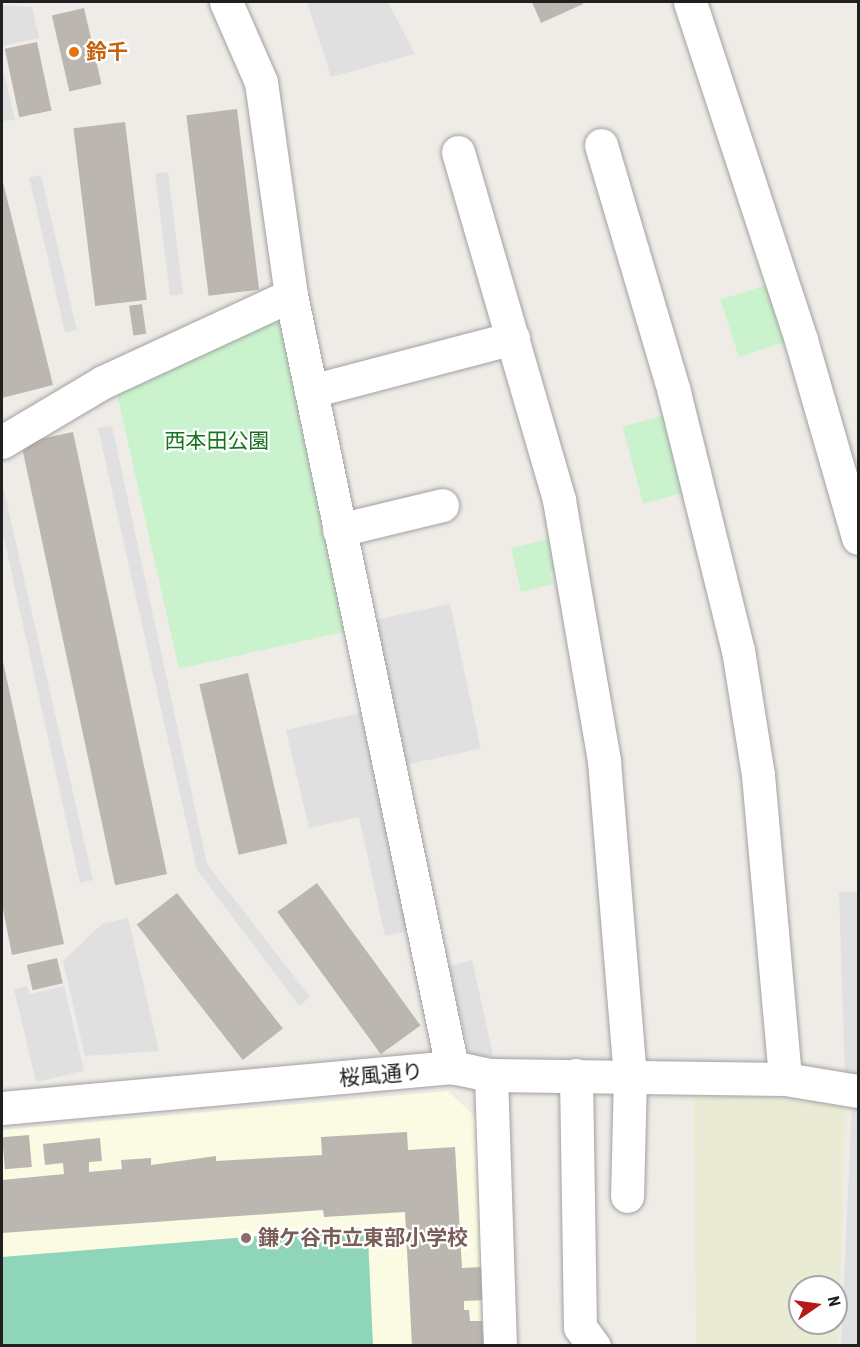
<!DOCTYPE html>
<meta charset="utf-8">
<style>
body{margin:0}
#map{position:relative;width:860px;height:1347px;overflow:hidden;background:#efece7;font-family:"Roboto Condensed","Noto Sans JP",sans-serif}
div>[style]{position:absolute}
.education>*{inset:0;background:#fbfbe4}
.farmland>*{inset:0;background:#eaebd5}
.park>*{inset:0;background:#caf3cd;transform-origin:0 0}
.pitch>*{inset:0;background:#8ed5ba}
.parking>*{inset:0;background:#e0e0e0;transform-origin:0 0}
.building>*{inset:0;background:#bcb6b0;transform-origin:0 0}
.roads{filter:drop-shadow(0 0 2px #a1a1a1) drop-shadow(0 0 2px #a1a1a1)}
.street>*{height:33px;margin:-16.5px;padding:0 16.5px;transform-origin:16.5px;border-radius:16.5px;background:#fff}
.dots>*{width:16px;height:16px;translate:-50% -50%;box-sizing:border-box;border:3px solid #fff;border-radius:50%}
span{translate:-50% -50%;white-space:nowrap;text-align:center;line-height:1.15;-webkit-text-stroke:4.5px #fff;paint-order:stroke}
.food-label{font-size:21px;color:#c56008;font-weight:700}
.left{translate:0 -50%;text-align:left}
.park-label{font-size:21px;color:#197220}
.street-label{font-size:21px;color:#202020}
.education-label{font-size:21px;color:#785e54;font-weight:700}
.frame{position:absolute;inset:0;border:3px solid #202020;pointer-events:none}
.north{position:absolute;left:788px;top:1275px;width:60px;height:60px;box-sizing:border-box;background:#fff;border:2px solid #a6a6a6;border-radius:50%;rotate:77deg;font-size:16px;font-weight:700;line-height:24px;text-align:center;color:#202020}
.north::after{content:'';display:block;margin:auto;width:21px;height:27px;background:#b71818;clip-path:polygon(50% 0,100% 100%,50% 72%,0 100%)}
</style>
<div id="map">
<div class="education">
<i style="clip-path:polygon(448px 1091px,484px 1125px,496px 1345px,2px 1346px,2px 1130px)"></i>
</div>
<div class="farmland">
<i style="clip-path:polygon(evenodd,724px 1093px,845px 1106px,839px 1345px,696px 1345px,693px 1099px,724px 1093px,800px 1287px,836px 1287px,836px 1323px,800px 1323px,800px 1287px)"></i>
</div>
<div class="park">
<i style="left:766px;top:285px;width:60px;height:48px;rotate:72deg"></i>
<i style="clip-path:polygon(280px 314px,347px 631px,179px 669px,116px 390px)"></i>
<i style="left:665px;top:415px;width:80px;height:44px;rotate:75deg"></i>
<i style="clip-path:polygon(553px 538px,561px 568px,549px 572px,553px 584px,521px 592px,511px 548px)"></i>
</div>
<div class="pitch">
<i style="clip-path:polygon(359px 1228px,368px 1238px,373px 1345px,2px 1345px,2px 1257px)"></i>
</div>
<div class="parking">
<i style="clip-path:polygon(307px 2px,388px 2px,415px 54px,331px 77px)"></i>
<i style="clip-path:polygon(2px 5px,32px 7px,39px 38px,2px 46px)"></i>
<i style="clip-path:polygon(2px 64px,15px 120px,2px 121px)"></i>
<i style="left:168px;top:172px;width:123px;height:13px;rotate:83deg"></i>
<i style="left:41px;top:175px;width:159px;height:12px;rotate:77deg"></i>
<i style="clip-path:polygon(112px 426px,207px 864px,310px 997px,299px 1006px,197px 870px,98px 428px)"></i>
<i style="clip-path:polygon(2px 482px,93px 880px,80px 883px,2px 529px)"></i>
<i style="left:450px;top:604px;width:148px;height:76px;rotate:78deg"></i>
<i style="clip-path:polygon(360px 713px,410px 931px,385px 936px,359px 817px,309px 828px,286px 730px)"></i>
<i style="clip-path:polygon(839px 892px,858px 892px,858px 1077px,845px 1075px)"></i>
<i style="clip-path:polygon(128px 918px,159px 1051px,85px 1056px,63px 961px,102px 924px)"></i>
<i style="clip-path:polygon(472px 960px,493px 1055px,477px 1060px,470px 1056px,449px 966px)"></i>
<i style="clip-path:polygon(27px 986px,30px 994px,64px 986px,84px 1071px,36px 1082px,14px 989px)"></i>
<i style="clip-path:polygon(852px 1105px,858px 1106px,858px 1345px,841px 1346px)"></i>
</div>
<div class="building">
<i style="clip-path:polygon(532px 2px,582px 2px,583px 4px,541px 23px)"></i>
<i style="left:84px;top:8px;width:78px;height:33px;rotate:77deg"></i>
<i style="left:37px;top:42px;width:70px;height:33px;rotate:78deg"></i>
<i style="left:237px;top:109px;width:182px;height:51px;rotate:83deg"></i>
<i style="left:125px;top:122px;width:179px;height:52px;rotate:83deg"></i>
<i style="clip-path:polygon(2px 178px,53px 385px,2px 398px)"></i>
<i style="left:142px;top:304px;width:30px;height:13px;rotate:82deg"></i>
<i style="left:73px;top:432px;width:452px;height:53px;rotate:78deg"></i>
<i style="clip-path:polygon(2px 657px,64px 944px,12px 955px,2px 904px)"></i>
<i style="left:248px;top:673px;width:175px;height:50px;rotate:77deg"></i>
<i style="left:317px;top:883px;width:176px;height:49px;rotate:54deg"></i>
<i style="left:177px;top:893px;width:172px;height:51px;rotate:52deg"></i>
<i style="left:57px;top:958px;width:26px;height:31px;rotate:77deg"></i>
<i style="clip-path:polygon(407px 1132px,408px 1150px,455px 1147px,462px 1268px,482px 1267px,484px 1300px,464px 1301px,464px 1310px,469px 1310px,470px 1321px,482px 1321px,484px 1346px,412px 1346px,405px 1212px,324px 1217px,323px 1210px,2px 1233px,2px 1180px,64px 1174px,63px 1163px,45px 1165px,43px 1144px,100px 1138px,102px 1161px,89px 1162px,89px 1172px,122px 1169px,121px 1160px,151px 1158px,151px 1165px,216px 1156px,216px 1161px,322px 1155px,321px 1137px)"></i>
<i style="left:29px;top:1135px;width:32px;height:27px;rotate:85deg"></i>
</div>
<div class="roads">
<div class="street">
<i style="left:226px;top:2px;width:87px;rotate:66.4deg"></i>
<i style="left:261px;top:82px;width:215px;rotate:82deg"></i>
<i style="left:291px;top:295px;width:789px;rotate:78.22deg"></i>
<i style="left:690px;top:2px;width:356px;rotate:71.8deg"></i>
<i style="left:801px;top:340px;width:206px;rotate:73.9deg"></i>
<i style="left:601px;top:145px;width:258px;rotate:73.5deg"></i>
<i style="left:674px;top:392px;width:266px;rotate:76.1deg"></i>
<i style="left:738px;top:650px;width:127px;rotate:80.9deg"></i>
<i style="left:758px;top:775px;width:305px;rotate:84.9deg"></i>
<i style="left:458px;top:152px;width:362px;rotate:73.8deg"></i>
<i style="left:559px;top:500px;width:265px;rotate:80.2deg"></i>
<i style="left:604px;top:761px;width:316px;rotate:85.3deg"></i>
<i style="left:630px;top:1076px;width:120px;rotate:91.4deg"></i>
<i style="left:311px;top:391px;width:209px;rotate:-14.7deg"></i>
<i style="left:2px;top:442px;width:117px;rotate:-30.7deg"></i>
<i style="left:103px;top:382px;width:207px;rotate:-24.8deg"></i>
<i style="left:339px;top:530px;width:106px;rotate:-13.6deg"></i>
<i style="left:491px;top:1075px;width:271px;rotate:88.1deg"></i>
<i style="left:576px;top:1075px;width:252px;rotate:89.1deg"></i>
<i style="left:580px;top:1327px;width:24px;rotate:54deg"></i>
<i style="left:2px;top:1108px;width:452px;rotate:-5.2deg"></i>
<i style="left:452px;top:1067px;width:40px;rotate:12deg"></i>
<i style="left:491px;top:1075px;width:294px;rotate:0.8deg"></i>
<i style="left:785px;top:1079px;width:74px;rotate:9.3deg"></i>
</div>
</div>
<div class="dots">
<i style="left:74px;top:52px;background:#e8710a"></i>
<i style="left:246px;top:1238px;background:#8d6e63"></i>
</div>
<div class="food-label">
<span class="left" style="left:86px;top:52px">鈴千</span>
</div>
<div class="park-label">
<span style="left:217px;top:441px">西本田公園</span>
</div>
<div class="street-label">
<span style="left:381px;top:1075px;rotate:-5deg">桜風通り</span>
</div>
<div class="education-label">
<span class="left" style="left:258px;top:1238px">鎌ケ谷市立東部小学校</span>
</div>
<div class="frame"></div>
<div class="north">N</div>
</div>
